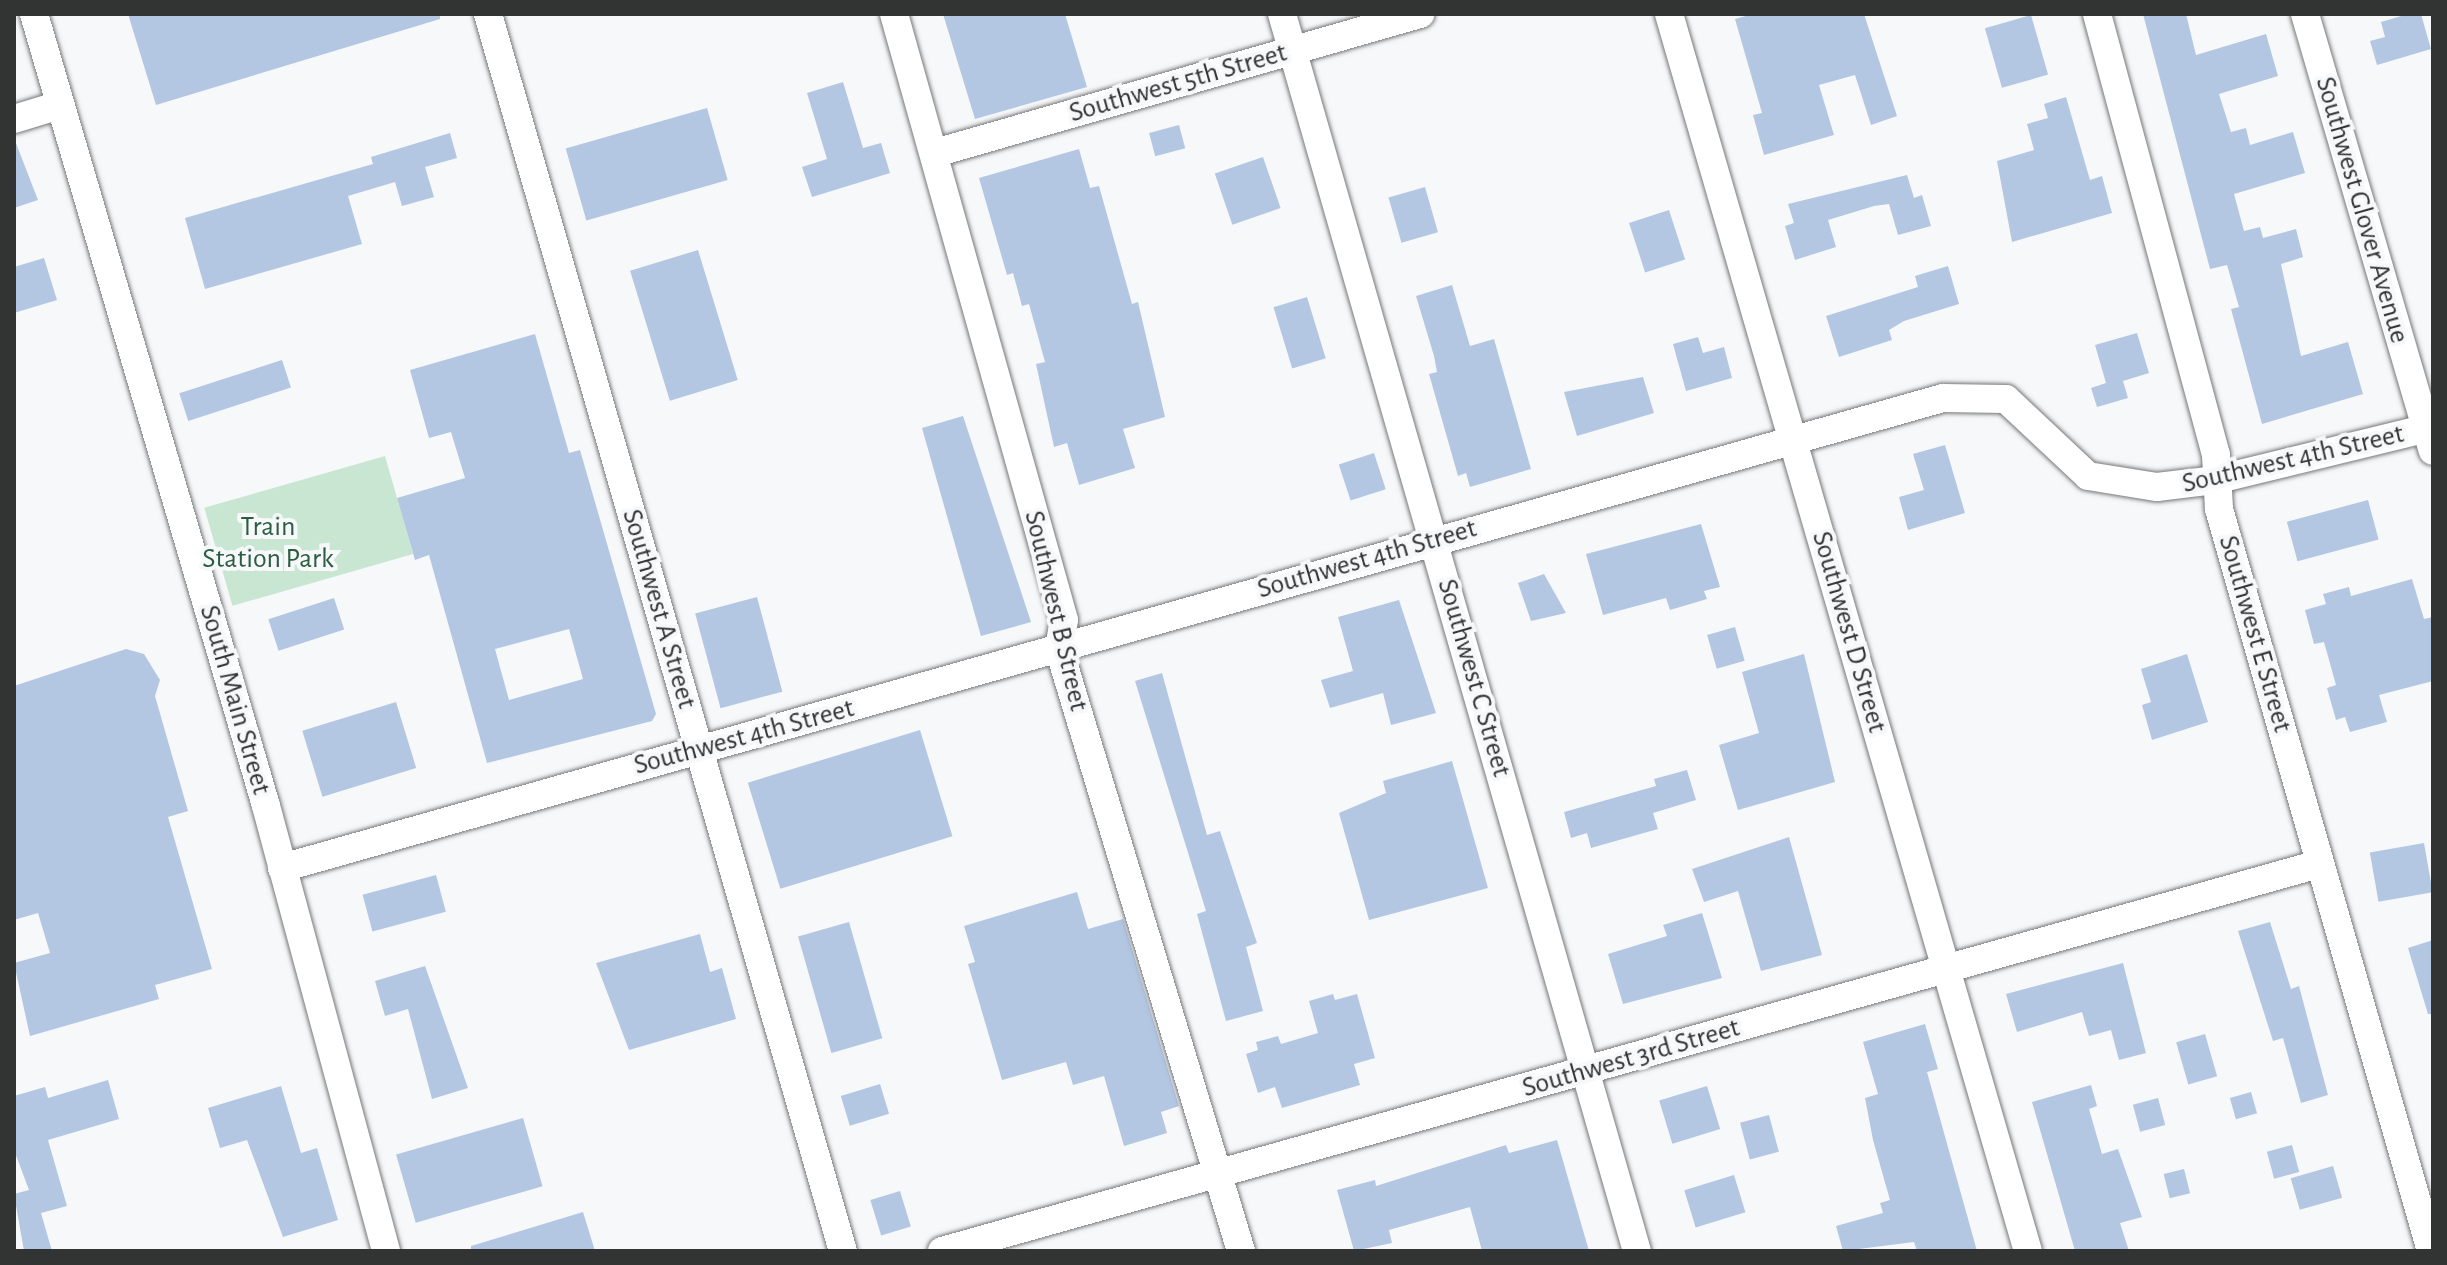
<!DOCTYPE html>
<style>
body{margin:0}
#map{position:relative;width:2447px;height:1265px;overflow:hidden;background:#f7f8fa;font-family:"Alegreya Sans",sans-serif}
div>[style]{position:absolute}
.green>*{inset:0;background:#c9e6d3;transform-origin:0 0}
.building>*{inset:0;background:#b3c7e2;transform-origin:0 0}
.roads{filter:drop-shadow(0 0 2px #777879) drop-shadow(0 0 2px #777879)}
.minor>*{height:28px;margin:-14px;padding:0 14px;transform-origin:14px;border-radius:14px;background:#fff}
span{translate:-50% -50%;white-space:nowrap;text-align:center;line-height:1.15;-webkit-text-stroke:8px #f7f8fa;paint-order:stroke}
.street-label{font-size:28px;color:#323333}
.park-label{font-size:28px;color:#2b5e41}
.frame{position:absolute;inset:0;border:16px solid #323333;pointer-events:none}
</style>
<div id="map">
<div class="green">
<i style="left:385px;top:456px;width:102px;height:188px;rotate:74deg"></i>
</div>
<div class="building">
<i style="clip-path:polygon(128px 14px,440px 14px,440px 19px,156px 105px)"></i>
<i style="clip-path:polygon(943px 14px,1065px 14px,1087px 87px,975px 119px)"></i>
<i style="clip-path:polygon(1753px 14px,1864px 14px,1897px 116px,1871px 125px,1855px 75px,1819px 85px,1834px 135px,1764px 155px,1753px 115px,1762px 113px,1735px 19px)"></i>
<i style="clip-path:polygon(2143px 14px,2186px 14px,2196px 55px,2266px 34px,2278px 76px,2219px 94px,2231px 132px,2246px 128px,2250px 145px,2293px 132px,2305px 173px,2234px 194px,2244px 231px,2260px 227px,2263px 238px,2296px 229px,2303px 257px,2281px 264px,2301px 356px,2348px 342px,2363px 394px,2262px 424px,2231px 309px,2239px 307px,2227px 265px,2210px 269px)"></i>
<i style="clip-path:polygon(2408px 14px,2421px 14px,2431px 49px,2377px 65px,2370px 41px,2385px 37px,2381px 22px)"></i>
<i style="left:2031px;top:15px;width:62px;height:48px;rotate:74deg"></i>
<i style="clip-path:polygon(843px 82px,863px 148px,881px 143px,890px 173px,812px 197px,802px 167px,827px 159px,807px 93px)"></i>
<i style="clip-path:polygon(2066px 97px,2090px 180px,2102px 176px,2112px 213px,2012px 242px,1997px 161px,2034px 150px,2027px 124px,2048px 118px,2044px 104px)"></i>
<i style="left:707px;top:108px;width:75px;height:147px;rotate:74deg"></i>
<i style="left:1179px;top:125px;width:24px;height:31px;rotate:75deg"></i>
<i style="clip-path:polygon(450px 133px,457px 158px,425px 167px,434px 197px,402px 206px,395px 182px,348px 196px,362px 244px,205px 289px,185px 218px,373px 164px,371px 157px)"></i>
<i style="clip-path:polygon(14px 138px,38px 200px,14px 208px)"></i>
<i style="clip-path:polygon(1079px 149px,1090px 188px,1099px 186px,1132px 304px,1138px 302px,1165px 417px,1123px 429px,1135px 468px,1079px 485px,1067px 443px,1054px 447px,1036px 364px,1045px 362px,1029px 304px,1022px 306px,1013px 273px,1007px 275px,979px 178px)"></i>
<i style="left:1263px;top:157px;width:54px;height:51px;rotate:71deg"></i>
<i style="clip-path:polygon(1907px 175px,1914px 198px,1922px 195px,1931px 226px,1898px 235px,1889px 204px,1874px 206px,1828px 220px,1836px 247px,1795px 260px,1785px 226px,1794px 223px,1788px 204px)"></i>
<i style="left:1425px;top:187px;width:47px;height:38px;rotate:74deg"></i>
<i style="left:1669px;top:210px;width:52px;height:42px;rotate:72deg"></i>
<i style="left:698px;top:250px;width:136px;height:71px;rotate:73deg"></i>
<i style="clip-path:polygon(44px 258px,57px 300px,14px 313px,14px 267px)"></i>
<i style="clip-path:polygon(1948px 266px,1959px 304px,1904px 321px,1889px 330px,1892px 340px,1839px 357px,1826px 316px,1918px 287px,1915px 276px)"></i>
<i style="clip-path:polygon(1452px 285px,1470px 346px,1494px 339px,1531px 469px,1470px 487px,1466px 473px,1458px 476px,1429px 374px,1437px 372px,1434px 356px,1416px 296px)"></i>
<i style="left:1307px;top:297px;width:64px;height:35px;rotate:73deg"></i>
<i style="clip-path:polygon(2137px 333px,2149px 373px,2123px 381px,2128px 398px,2097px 407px,2091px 388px,2106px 383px,2095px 345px)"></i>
<i style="clip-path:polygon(evenodd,535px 334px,569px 453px,580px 450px,656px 714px,652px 721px,487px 763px,429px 555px,415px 560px,397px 498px,465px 478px,451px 432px,429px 438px,410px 370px,535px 334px,569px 629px,583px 679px,509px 700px,495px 649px,569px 629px)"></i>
<i style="clip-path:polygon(1698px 337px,1703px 353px,1724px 347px,1732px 378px,1686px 391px,1673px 344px)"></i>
<i style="left:282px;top:360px;width:29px;height:108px;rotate:72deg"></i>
<i style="clip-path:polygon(1643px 377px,1654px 413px,1577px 436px,1564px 392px)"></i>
<i style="clip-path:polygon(963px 416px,1031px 622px,981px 636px,922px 428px)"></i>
<i style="clip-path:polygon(1945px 445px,1965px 513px,1908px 530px,1899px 497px,1924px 490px,1913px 454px)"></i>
<i style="left:1374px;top:453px;width:38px;height:37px;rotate:72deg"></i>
<i style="left:2368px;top:500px;width:41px;height:84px;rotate:75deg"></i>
<i style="clip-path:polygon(1701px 524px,1720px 587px,1704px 591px,1707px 599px,1670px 610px,1666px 598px,1603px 615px,1586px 554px)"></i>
<i style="clip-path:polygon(1544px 574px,1566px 613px,1531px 621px,1518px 583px)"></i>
<i style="clip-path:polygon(2412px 579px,2424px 619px,2433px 617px,2433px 681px,2379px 695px,2387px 722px,2350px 732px,2345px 717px,2336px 720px,2327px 688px,2336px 685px,2324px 642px,2314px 644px,2305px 610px,2326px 604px,2323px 594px,2349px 587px,2351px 596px)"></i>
<i style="left:757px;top:597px;width:98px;height:64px;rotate:75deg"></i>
<i style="left:334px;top:598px;width:33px;height:69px;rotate:72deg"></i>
<i style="clip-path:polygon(1399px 600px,1436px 713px,1391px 725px,1383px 693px,1330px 708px,1321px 680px,1353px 671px,1338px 617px)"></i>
<i style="left:1735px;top:627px;width:35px;height:29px;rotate:74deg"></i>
<i style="clip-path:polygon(126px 649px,144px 654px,160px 680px,155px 696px,188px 811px,168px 817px,212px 969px,155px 985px,159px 999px,30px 1036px,14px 963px,50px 953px,38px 913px,14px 920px,14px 686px)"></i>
<i style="clip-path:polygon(1804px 654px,1835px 782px,1738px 810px,1719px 745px,1759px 733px,1742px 672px)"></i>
<i style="clip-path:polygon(2187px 654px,2208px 722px,2152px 740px,2142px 705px,2151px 702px,2141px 669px)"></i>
<i style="clip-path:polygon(1162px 673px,1207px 835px,1220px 831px,1257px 943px,1246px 947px,1263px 1011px,1226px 1021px,1197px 914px,1206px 911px,1135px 681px)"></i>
<i style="left:396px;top:702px;width:69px;height:98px;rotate:73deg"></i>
<i style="left:920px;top:730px;width:111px;height:180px;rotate:73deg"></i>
<i style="clip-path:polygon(1452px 761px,1488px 888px,1369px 920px,1339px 813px,1386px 793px,1383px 781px)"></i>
<i style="clip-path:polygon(1687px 770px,1696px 800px,1653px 813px,1658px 829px,1591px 848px,1587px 833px,1571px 838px,1564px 812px,1656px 786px,1654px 779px)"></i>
<i style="clip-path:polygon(1789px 837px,1822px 955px,1761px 971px,1738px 891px,1704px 902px,1692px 869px)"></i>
<i style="left:2424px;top:843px;width:50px;height:55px;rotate:80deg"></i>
<i style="left:436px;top:875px;width:38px;height:76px;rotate:75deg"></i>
<i style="clip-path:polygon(1077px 892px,1088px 929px,1123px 919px,1179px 1106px,1161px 1112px,1167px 1133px,1124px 1146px,1104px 1076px,1073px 1085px,1066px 1062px,1002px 1080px,968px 964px,975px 962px,964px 926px)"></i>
<i style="clip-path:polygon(1702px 913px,1722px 978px,1623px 1004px,1608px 954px,1667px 936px,1663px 925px)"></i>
<i style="left:849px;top:922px;width:121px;height:53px;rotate:74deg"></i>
<i style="clip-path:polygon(2270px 922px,2291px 989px,2299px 986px,2328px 1095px,2301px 1103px,2283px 1038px,2273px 1041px,2238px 931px)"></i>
<i style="clip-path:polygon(700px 934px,710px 972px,722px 968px,736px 1019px,629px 1050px,596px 963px)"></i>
<i style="clip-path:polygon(2433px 940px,2433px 1014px,2428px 1014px,2408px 948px)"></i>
<i style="clip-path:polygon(2123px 963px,2146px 1053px,2119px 1060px,2111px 1030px,2089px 1036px,2082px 1012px,2017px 1032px,2006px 994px)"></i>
<i style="clip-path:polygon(425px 966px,468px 1088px,432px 1099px,408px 1009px,385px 1016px,375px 981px)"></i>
<i style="clip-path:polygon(1333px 994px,1335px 1000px,1357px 994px,1375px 1058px,1354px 1064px,1360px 1085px,1282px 1108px,1275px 1087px,1258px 1093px,1246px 1054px,1258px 1050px,1256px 1042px,1278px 1036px,1281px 1044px,1318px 1033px,1309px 1001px)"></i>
<i style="clip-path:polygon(1925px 1024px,1938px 1069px,1927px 1072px,1977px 1251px,1917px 1251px,1914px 1242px,1843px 1251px,1836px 1226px,1883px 1213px,1880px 1203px,1890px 1200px,1873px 1140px,1865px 1098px,1878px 1094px,1863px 1042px)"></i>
<i style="left:2205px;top:1034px;width:44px;height:30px;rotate:74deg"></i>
<i style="clip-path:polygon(108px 1080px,119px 1119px,48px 1140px,67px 1206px,41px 1213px,52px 1251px,24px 1251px,14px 1194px,29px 1190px,14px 1150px,14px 1096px,45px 1087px,48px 1098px)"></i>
<i style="left:880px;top:1084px;width:31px;height:41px;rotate:73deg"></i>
<i style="clip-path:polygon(2091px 1085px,2097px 1106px,2089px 1109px,2102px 1154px,2118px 1149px,2142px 1217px,2120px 1223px,2129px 1251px,2075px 1251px,2032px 1102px)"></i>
<i style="clip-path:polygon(281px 1086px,301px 1153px,317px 1148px,338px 1220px,283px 1237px,247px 1140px,220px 1148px,208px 1108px)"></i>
<i style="left:1707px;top:1086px;width:45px;height:50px;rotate:73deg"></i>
<i style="left:2251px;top:1092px;width:22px;height:22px;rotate:74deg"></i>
<i style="left:2158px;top:1098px;width:28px;height:26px;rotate:75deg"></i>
<i style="left:1769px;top:1115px;width:38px;height:30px;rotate:75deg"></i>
<i style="left:523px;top:1118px;width:71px;height:132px;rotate:74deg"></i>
<i style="clip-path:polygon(1557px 1140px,1589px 1251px,1482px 1251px,1470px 1207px,1389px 1230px,1392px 1243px,1354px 1251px,1337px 1190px,1375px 1180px,1376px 1186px,1506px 1145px,1509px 1153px)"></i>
<i style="left:2292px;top:1145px;width:28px;height:26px;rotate:75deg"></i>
<i style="left:2333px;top:1166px;width:33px;height:44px;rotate:74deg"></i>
<i style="left:2184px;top:1169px;width:25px;height:21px;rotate:76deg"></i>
<i style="left:1734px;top:1175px;width:39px;height:52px;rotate:73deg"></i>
<i style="left:900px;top:1191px;width:37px;height:31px;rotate:73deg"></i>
<i style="clip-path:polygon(583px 1212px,595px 1251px,471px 1251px,471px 1246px)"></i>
</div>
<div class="roads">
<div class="minor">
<i style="left:34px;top:14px;width:825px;rotate:73.67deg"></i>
<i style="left:266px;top:806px;width:461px;rotate:74.9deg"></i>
<i style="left:488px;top:14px;width:1287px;rotate:73.99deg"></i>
<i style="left:894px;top:14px;width:629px;rotate:74.33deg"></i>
<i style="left:1064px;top:620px;width:29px;rotate:100deg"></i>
<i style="left:1059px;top:649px;width:629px;rotate:73.18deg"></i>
<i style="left:1282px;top:14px;width:1287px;rotate:73.99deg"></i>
<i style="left:1669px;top:14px;width:1288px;rotate:73.82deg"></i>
<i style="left:2097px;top:14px;width:457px;rotate:74.9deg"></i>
<i style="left:2216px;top:455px;width:54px;rotate:86.8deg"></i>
<i style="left:2219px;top:509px;width:772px;rotate:74.05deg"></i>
<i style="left:2305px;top:14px;width:455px;rotate:73.7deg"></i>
<i style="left:14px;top:119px;width:48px;rotate:-16.9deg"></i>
<i style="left:935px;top:153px;width:505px;rotate:-15.99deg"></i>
<i style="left:282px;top:868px;width:1726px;rotate:-15.8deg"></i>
<i style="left:1943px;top:398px;width:63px;rotate:0.9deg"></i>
<i style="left:2006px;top:399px;width:112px;rotate:43.2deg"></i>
<i style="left:2088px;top:476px;width:70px;rotate:9.1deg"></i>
<i style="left:2157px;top:487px;width:58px;rotate:-6.9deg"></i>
<i style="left:2215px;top:480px;width:224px;rotate:-13.7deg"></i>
<i style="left:942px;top:1251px;width:1430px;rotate:-15.7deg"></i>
</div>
</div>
<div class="street-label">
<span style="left:1178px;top:83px;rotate:-16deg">Southwest 5th Street</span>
<span style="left:2362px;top:210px;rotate:74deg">Southwest Glover Avenue</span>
<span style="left:2293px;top:459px;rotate:-13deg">Southwest 4th Street</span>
<span style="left:1367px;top:559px;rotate:-16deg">Southwest 4th Street</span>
<span style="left:659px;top:609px;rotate:74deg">Southwest A Street</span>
<span style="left:1056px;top:611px;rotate:77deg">Southwest B Street</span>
<span style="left:1849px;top:632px;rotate:74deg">Southwest D Street</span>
<span style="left:2255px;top:634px;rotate:74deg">Southwest E Street</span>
<span style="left:1474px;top:678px;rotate:74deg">Southwest C Street</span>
<span style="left:235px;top:700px;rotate:74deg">South Main Street</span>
<span style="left:744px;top:737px;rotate:-15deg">Southwest 4th Street</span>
<span style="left:1631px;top:1058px;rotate:-16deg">Southwest 3rd Street</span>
</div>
<div class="park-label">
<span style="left:268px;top:543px">Train<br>Station Park</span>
</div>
<div class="frame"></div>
</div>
